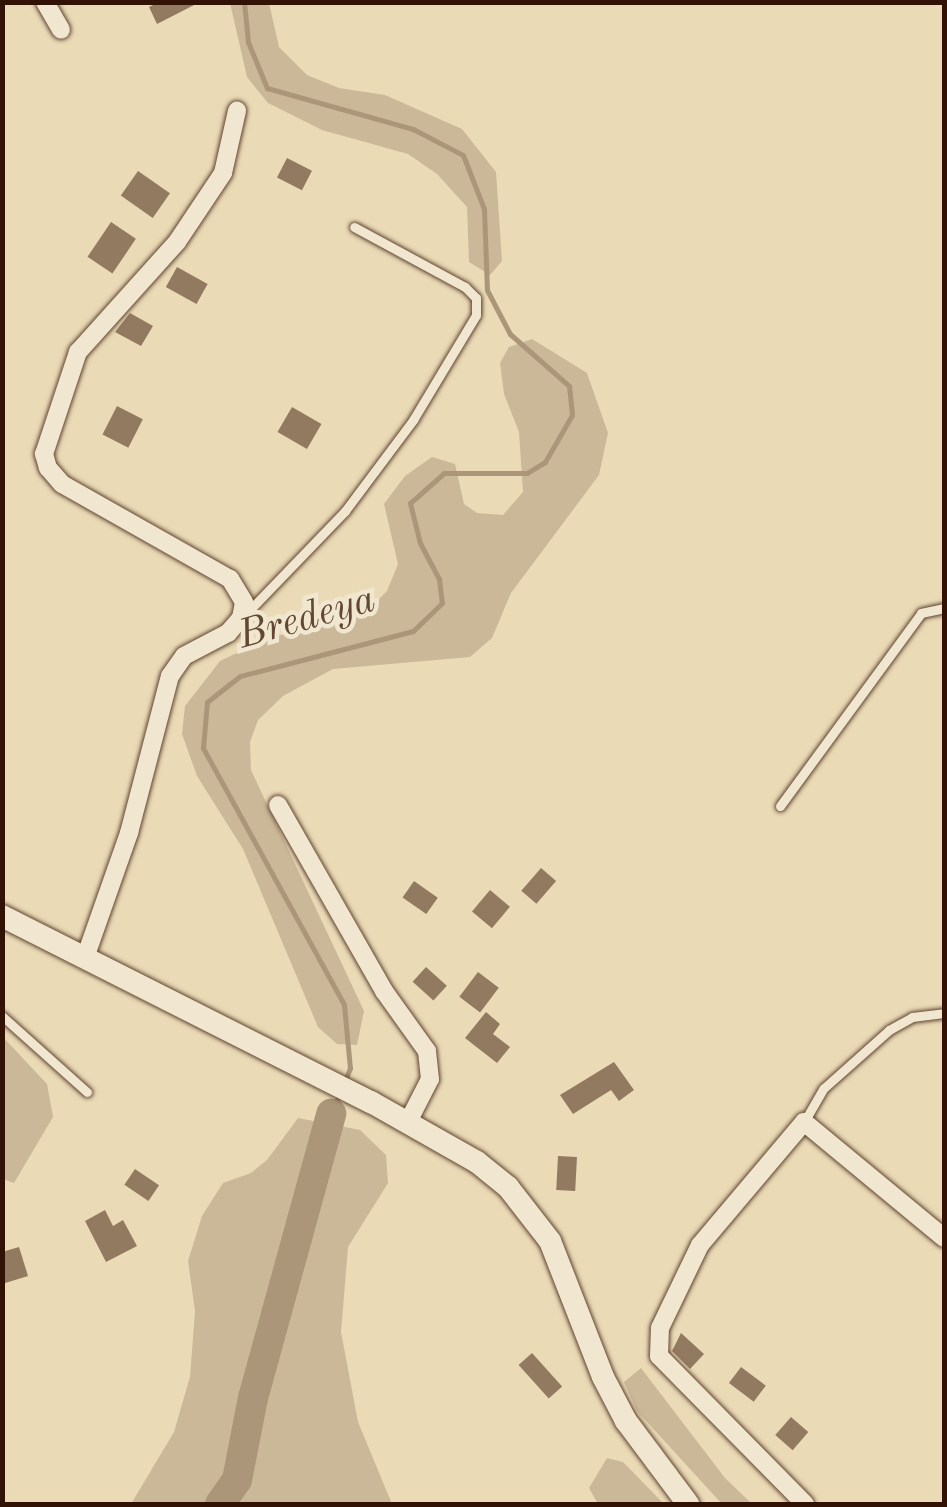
<!DOCTYPE html>
<style>
body{margin:0}
#map{position:relative;width:947px;height:1507px;overflow:hidden;background:#eadab6;font-family:"Old Standard TT",serif}
div>[style]{position:absolute}
.green>*{inset:0;background:#cbb898}
.stream>*{height:5px;margin:-2.5px;padding:0 2.5px;transform-origin:2.5px;border-radius:2.5px;background:#ab9679}
.river>*{height:30px;margin:-15px;padding:0 15px;transform-origin:15px;border-radius:15px;background:#ab9679}
.building>*{inset:0;background:#927a61;transform-origin:0 0}
.roads{filter:drop-shadow(0 0 2px #604430) drop-shadow(0 0 2px #604430)}
.lane>*{height:9px;margin:-4.5px;padding:0 4.5px;transform-origin:4.5px;border-radius:4.5px;background:#f1e7d0}
.street>*{height:18px;margin:-9px;padding:0 9px;transform-origin:9px;border-radius:9px;background:#f1e7d0}
.secondary>*{height:22px;margin:-11px;padding:0 11px;transform-origin:11px;border-radius:11px;background:#f1e7d0}
span{translate:-50% -50%;white-space:nowrap;text-align:center;line-height:1.15;-webkit-text-stroke:9px #f1e7d0;paint-order:stroke}
.water-label{font-size:40px;color:#624733;font-style:italic}
.frame{position:absolute;inset:0;border:5px solid #321204;pointer-events:none}
</style>
<div id="map">
<div class="green">
<i style="clip-path:polygon(230px 3px,269px 3px,279px 47px,307px 75px,339px 88px,385px 95px,462px 129px,496px 172px,502px 261px,490px 275px,469px 262px,467px 207px,437px 174px,408px 154px,322px 130px,268px 103px,247px 77px)"></i>
<i style="clip-path:polygon(532px 339px,587px 373px,608px 433px,599px 475px,511px 593px,492px 638px,470px 657px,333px 669px,283px 696px,258px 720px,250px 742px,251px 770px,364px 1011px,357px 1045px,337px 1044px,318px 1027px,243px 849px,197px 776px,182px 734px,185px 706px,220px 661px,266px 639px,366px 612px,387px 591px,398px 564px,384px 504px,405px 476px,432px 457px,455px 464px,464px 504px,477px 513px,503px 515px,523px 492px,519px 432px,504px 394px,500px 363px,509px 347px)"></i>
<i style="clip-path:polygon(3px 1037px,47px 1084px,53px 1117px,14px 1183px,3px 1179px)"></i>
<i style="clip-path:polygon(298px 1118px,360px 1130px,386px 1155px,388px 1183px,348px 1247px,341px 1332px,358px 1422px,392px 1504px,131px 1504px,174px 1432px,190px 1377px,195px 1311px,188px 1261px,202px 1216px,223px 1183px,251px 1173px,267px 1160px)"></i>
<i style="clip-path:polygon(641px 1368px,725px 1478px,752px 1504px,722px 1504px,637px 1411px,624px 1382px)"></i>
<i style="clip-path:polygon(607px 1458px,623px 1462px,664px 1504px,598px 1504px,589px 1488px)"></i>
</div>
<div class="stream">
<i style="left:244px;top:2px;width:40px;rotate:84.3deg"></i>
<i style="left:248px;top:42px;width:50px;rotate:67.6deg"></i>
<i style="left:267px;top:88px;width:152px;rotate:15.7deg"></i>
<i style="left:413px;top:129px;width:56px;rotate:27.5deg"></i>
<i style="left:463px;top:155px;width:58px;rotate:68.7deg"></i>
<i style="left:484px;top:209px;width:81px;rotate:87.9deg"></i>
<i style="left:487px;top:290px;width:50px;rotate:62.4deg"></i>
<i style="left:510px;top:334px;width:79px;rotate:41.4deg"></i>
<i style="left:569px;top:386px;width:29px;rotate:84deg"></i>
<i style="left:572px;top:415px;width:54px;rotate:119.9deg"></i>
<i style="left:545px;top:462px;width:21px;rotate:149deg"></i>
<i style="left:527px;top:473px;width:83px;rotate:180deg"></i>
<i style="left:444px;top:473px;width:45px;rotate:138.6deg"></i>
<i style="left:410px;top:503px;width:41px;rotate:76deg"></i>
<i style="left:420px;top:543px;width:41px;rotate:62.2deg"></i>
<i style="left:439px;top:579px;width:24px;rotate:83deg"></i>
<i style="left:442px;top:603px;width:40px;rotate:136deg"></i>
<i style="left:413px;top:631px;width:179px;rotate:165.4deg"></i>
<i style="left:240px;top:676px;width:42px;rotate:141.8deg"></i>
<i style="left:207px;top:702px;width:46px;rotate:95deg"></i>
<i style="left:203px;top:748px;width:293px;rotate:61.2deg"></i>
<i style="left:344px;top:1005px;width:63px;rotate:84.6deg"></i>
<i style="left:350px;top:1068px;width:16px;rotate:112deg"></i>
<i style="left:331px;top:1114px;width:23px;rotate:-67deg"></i>
</div>
<div class="river">
<i style="left:220px;top:1504px;width:29px;rotate:-55deg"></i>
<i style="left:237px;top:1480px;width:84px;rotate:-79deg"></i>
<i style="left:253px;top:1398px;width:295px;rotate:-74.6deg"></i>
</div>
<div class="building">
<i style="clip-path:polygon(159px 2px,200px 2px,157px 24px,149px 7px)"></i>
<i style="left:287px;top:158px;width:28px;height:22px;rotate:27deg"></i>
<i style="left:138px;top:171px;width:39px;height:30px;rotate:35deg"></i>
<i style="left:111px;top:222px;width:30px;height:42px;rotate:34deg"></i>
<i style="left:177px;top:267px;width:35px;height:23px;rotate:29deg"></i>
<i style="clip-path:polygon(130px 313px,153px 326px,141px 346px,115px 332px)"></i>
<i style="left:117px;top:406px;width:29px;height:32px;rotate:27deg"></i>
<i style="left:292px;top:407px;width:34px;height:29px;rotate:30deg"></i>
<i style="left:541px;top:868px;width:20px;height:30px;rotate:41deg"></i>
<i style="left:414px;top:881px;width:29px;height:20px;rotate:35deg"></i>
<i style="left:490px;top:890px;width:26px;height:28px;rotate:40deg"></i>
<i style="left:426px;top:967px;width:28px;height:20px;rotate:42deg"></i>
<i style="left:478px;top:972px;width:26px;height:31px;rotate:37deg"></i>
<i style="clip-path:polygon(486px 1012px,500px 1024px,493px 1034px,510px 1047px,497px 1063px,465px 1038px)"></i>
<i style="clip-path:polygon(614px 1062px,634px 1090px,619px 1101px,611px 1090px,573px 1114px,560px 1095px)"></i>
<i style="left:558px;top:1156px;width:19px;height:34px;rotate:3deg"></i>
<i style="left:135px;top:1169px;width:29px;height:19px;rotate:34deg"></i>
<i style="clip-path:polygon(105px 1210px,113px 1226px,123px 1220px,137px 1246px,106px 1262px,85px 1221px)"></i>
<i style="clip-path:polygon(19px 1247px,28px 1276px,2px 1284px,2px 1252px)"></i>
<i style="clip-path:polygon(681px 1333px,704px 1354px,690px 1369px,672px 1351px)"></i>
<i style="left:532px;top:1353px;width:45px;height:18px;rotate:48deg"></i>
<i style="left:741px;top:1367px;width:31px;height:20px;rotate:37deg"></i>
<i style="left:791px;top:1417px;width:23px;height:24px;rotate:41deg"></i>
</div>
<div class="roads">
<div class="lane">
<i style="left:243px;top:617px;width:147px;rotate:-46.1deg"></i>
<i style="left:345px;top:511px;width:114px;rotate:-53.2deg"></i>
<i style="left:413px;top:420px;width:122px;rotate:-59deg"></i>
<i style="left:476px;top:315px;width:17px;rotate:-90deg"></i>
<i style="left:476px;top:298px;width:16px;rotate:-135deg"></i>
<i style="left:465px;top:287px;width:126px;rotate:-151.6deg"></i>
<i style="left:780px;top:806px;width:239px;rotate:-53.8deg"></i>
<i style="left:921px;top:613px;width:24px;rotate:-12deg"></i>
<i style="left:2px;top:1016px;width:114px;rotate:41.8deg"></i>
<i style="left:804px;top:1122px;width:39px;rotate:-60deg"></i>
<i style="left:824px;top:1088px;width:87px;rotate:-41.7deg"></i>
<i style="left:889px;top:1030px;width:26px;rotate:-29deg"></i>
<i style="left:912px;top:1017px;width:32px;rotate:-7deg"></i>
</div>
<div class="street">
<i style="left:45px;top:2px;width:32px;rotate:60deg"></i>
<i style="left:278px;top:805px;width:214px;rotate:60.3deg"></i>
<i style="left:384px;top:991px;width:74px;rotate:54.4deg"></i>
<i style="left:427px;top:1051px;width:28px;rotate:84deg"></i>
<i style="left:430px;top:1079px;width:48px;rotate:117.1deg"></i>
<i style="left:85px;top:958px;width:133px;rotate:-70.6deg"></i>
<i style="left:129px;top:833px;width:162px;rotate:-75.4deg"></i>
<i style="left:170px;top:676px;width:24px;rotate:-55deg"></i>
<i style="left:184px;top:656px;width:50px;rotate:-27.6deg"></i>
<i style="left:228px;top:633px;width:20px;rotate:-49deg"></i>
<i style="left:241px;top:618px;width:16px;rotate:-79deg"></i>
<i style="left:244px;top:602px;width:27px;rotate:-121deg"></i>
<i style="left:230px;top:579px;width:193px;rotate:-150.5deg"></i>
<i style="left:62px;top:484px;width:21px;rotate:-131deg"></i>
<i style="left:48px;top:468px;width:15px;rotate:-106deg"></i>
<i style="left:44px;top:454px;width:108px;rotate:-71.6deg"></i>
<i style="left:78px;top:352px;width:148px;rotate:-48deg"></i>
<i style="left:177px;top:242px;width:83px;rotate:-56.3deg"></i>
<i style="left:223px;top:173px;width:64px;rotate:-77.3deg"></i>
<i style="left:805px;top:1504px;width:208px;rotate:-134.6deg"></i>
<i style="left:659px;top:1356px;width:28px;rotate:-88deg"></i>
<i style="left:660px;top:1328px;width:92px;rotate:-64.3deg"></i>
<i style="left:700px;top:1245px;width:161px;rotate:-49.8deg"></i>
<i style="left:804px;top:1122px;width:182px;rotate:39.6deg"></i>
</div>
<div class="secondary">
<i style="left:2px;top:916px;width:413px;rotate:26.8deg"></i>
<i style="left:371px;top:1102px;width:122px;rotate:29.5deg"></i>
<i style="left:477px;top:1162px;width:40px;rotate:39deg"></i>
<i style="left:508px;top:1187px;width:68px;rotate:52.1deg"></i>
<i style="left:550px;top:1241px;width:146px;rotate:68.7deg"></i>
<i style="left:603px;top:1377px;width:50px;rotate:62.4deg"></i>
<i style="left:626px;top:1421px;width:104px;rotate:53.2deg"></i>
</div>
</div>
<div class="water-label">
<span style="left:307px;top:619px;rotate:-16deg">Bredeya</span>
</div>
<div class="frame"></div>
</div>
